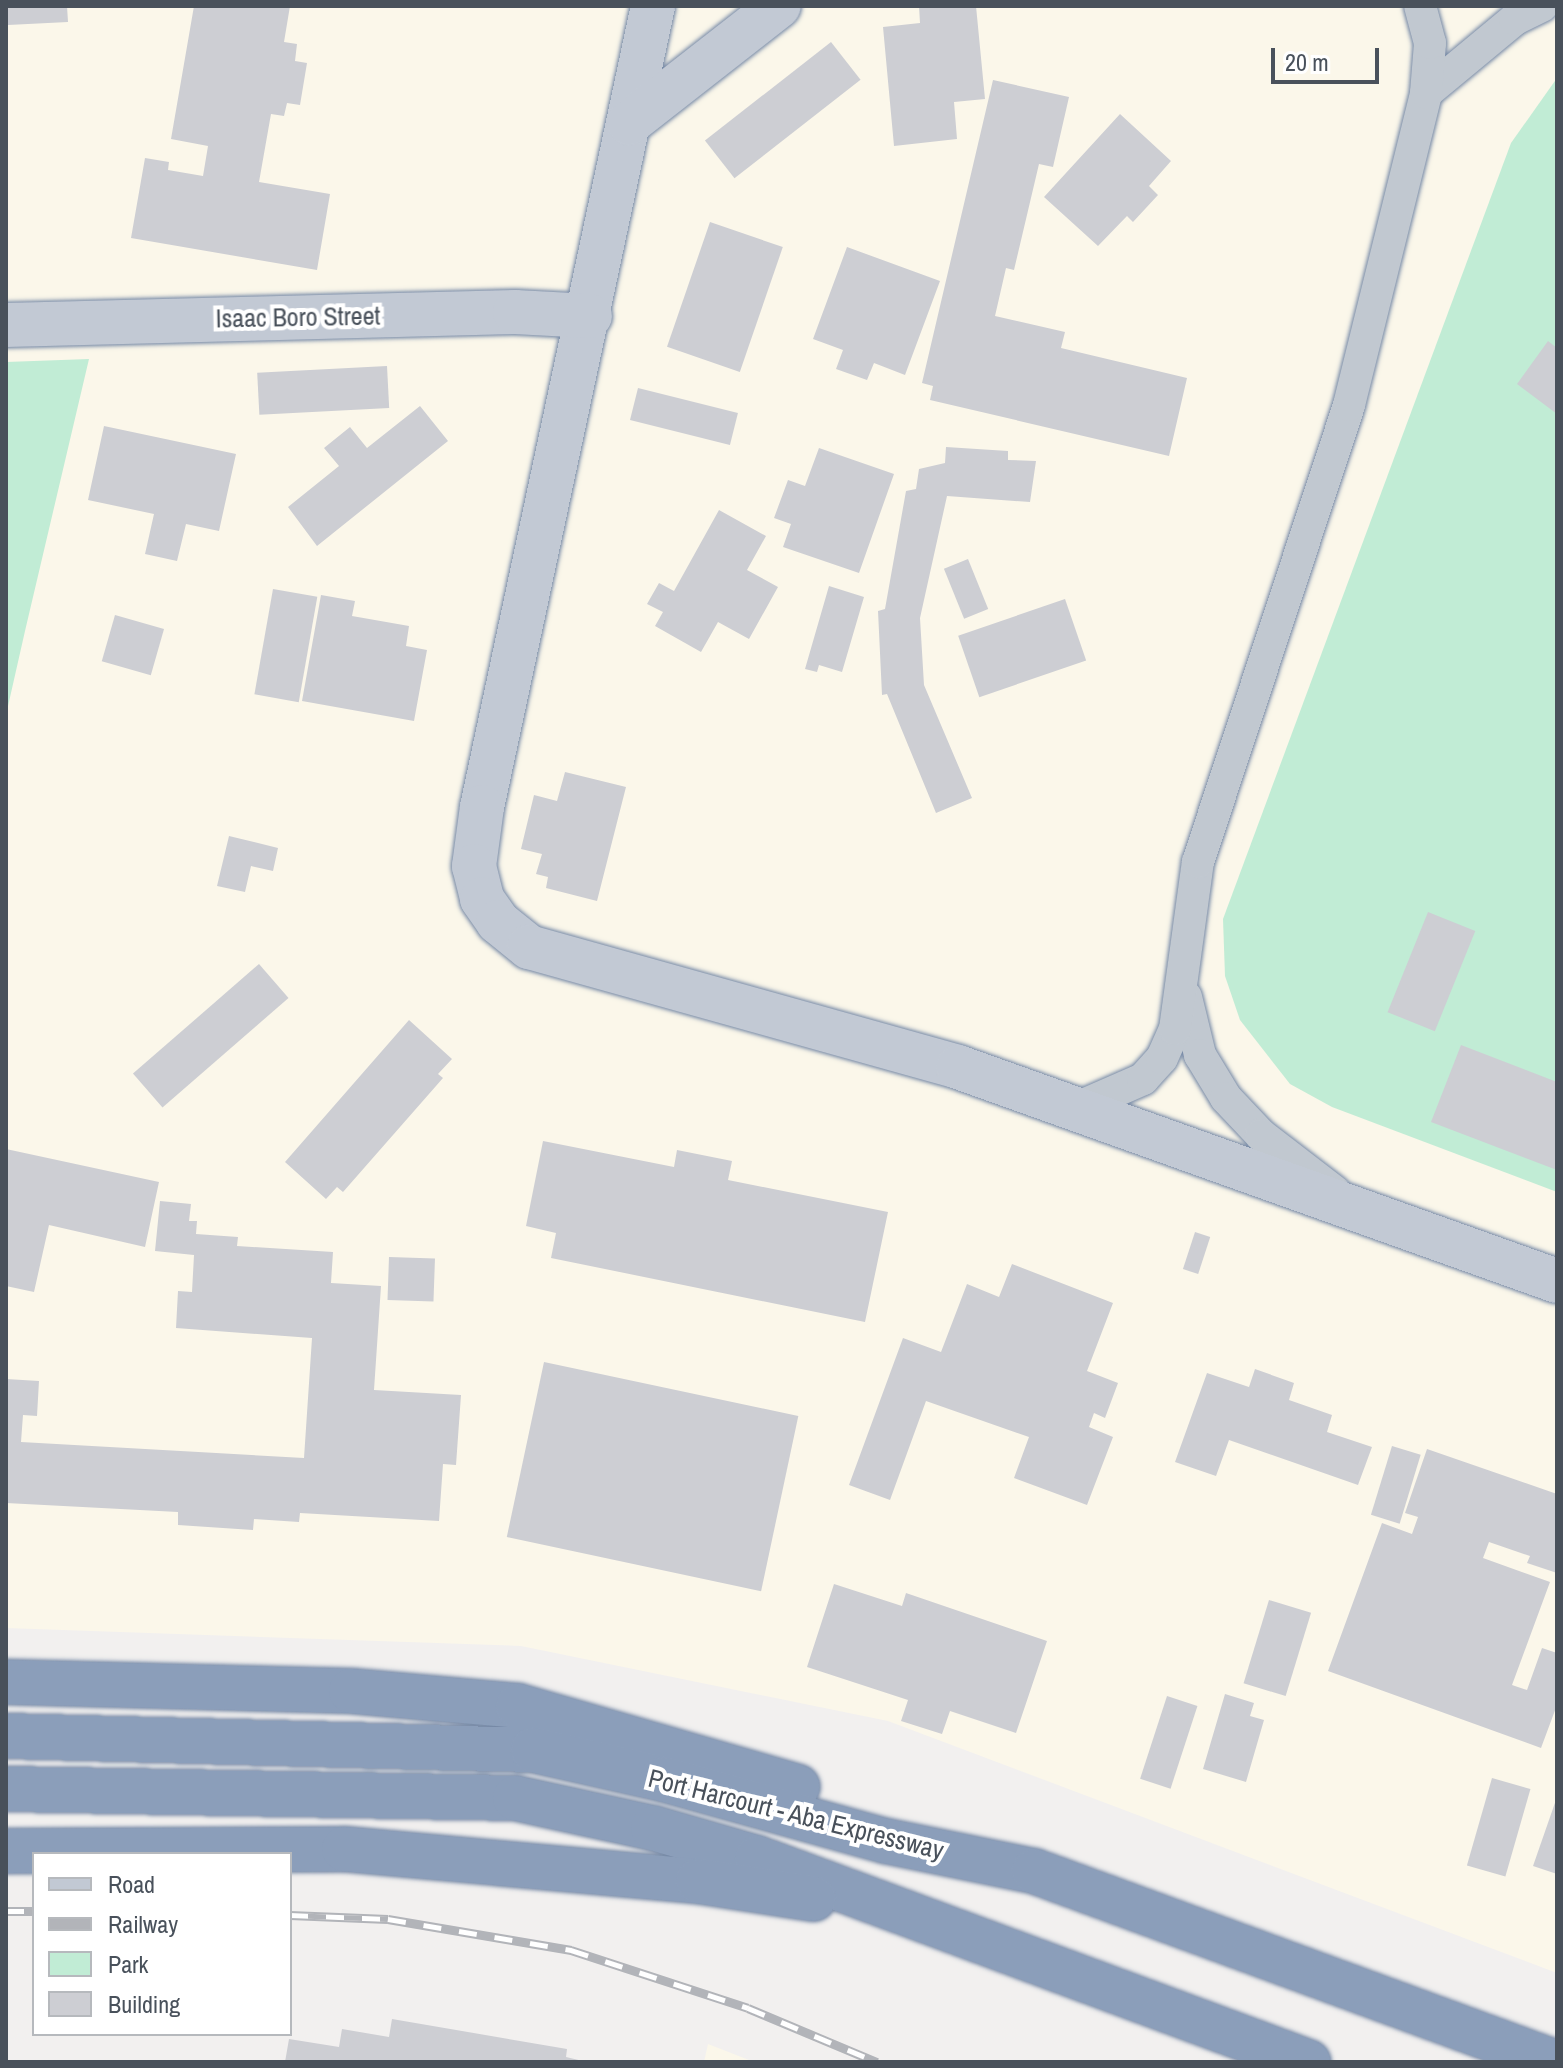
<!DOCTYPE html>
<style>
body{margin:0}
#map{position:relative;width:1563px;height:2068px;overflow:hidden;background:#f2f0ef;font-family:"Archivo Narrow",sans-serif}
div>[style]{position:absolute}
.commercial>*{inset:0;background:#fbf7ea}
.green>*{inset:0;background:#c1ecd5}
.building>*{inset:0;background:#cdced3;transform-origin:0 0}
.roads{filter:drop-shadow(0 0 2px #7689a6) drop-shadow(0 0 2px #7689a6)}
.street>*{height:32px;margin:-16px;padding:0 16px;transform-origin:16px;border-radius:16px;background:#c1c8d0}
.secondary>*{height:44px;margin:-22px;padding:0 22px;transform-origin:22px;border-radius:22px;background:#c2c9d4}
.highway>*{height:44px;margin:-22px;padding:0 22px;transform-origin:22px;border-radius:22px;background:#8b9eba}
.rail>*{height:9px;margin-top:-4.5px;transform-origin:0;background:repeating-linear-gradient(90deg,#fff 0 18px,#b2b4b9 0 36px);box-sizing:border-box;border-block:2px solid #b2b4b9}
span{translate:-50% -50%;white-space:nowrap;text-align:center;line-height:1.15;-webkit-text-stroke:8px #fff;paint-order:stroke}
.street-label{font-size:26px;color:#49515b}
.frame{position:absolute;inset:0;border:8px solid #49515b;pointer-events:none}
.legend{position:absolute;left:32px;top:1852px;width:260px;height:184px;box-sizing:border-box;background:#fff;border:2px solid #b6b9bd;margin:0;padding:10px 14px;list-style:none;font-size:24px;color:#49515b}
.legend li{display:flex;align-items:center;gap:16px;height:40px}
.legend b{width:40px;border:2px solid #b6b9bd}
.scale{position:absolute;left:1271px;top:48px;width:108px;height:36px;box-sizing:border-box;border:4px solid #49515b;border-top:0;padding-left:10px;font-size:24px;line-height:28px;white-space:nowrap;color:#49515b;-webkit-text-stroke:6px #fff;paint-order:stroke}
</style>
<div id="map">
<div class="commercial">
<i style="clip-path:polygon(6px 6px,1557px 6px,1557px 1973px,888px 1721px,521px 1646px,6px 1628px)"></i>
<i style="clip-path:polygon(708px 2044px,754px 2062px,704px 2062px)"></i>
</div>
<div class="green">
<i style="clip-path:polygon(1557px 78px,1557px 1192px,1332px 1107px,1290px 1084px,1240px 1020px,1225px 976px,1223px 919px,1511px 143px)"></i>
<i style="clip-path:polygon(89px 359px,25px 631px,6px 715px,6px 362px)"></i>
</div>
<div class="building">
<i style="clip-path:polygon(7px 6px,67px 6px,68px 22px,8px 25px)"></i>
<i style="clip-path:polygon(194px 6px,290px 6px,284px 42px,297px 44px,295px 61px,307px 63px,300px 105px,287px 103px,284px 116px,271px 114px,259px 182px,330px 194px,317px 270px,131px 238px,145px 158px,169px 162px,168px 170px,203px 176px,208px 146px,171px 139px)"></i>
<i style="clip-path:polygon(919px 6px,976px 6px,985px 99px,954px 102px,957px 139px,894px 146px,883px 27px,920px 23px)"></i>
<i style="left:831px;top:42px;width:48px;height:160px;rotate:52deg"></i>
<i style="clip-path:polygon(993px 80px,1069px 97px,1053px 167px,1039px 164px,1014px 270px,1006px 268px,995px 316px,1065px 332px,1061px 348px,1187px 378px,1169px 456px,930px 400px,933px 386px,922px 383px)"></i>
<i style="clip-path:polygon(1120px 114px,1171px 161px,1149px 186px,1158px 195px,1133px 222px,1127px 216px,1098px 246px,1044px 197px)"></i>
<i style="left:710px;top:222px;width:77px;height:132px;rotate:19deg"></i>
<i style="clip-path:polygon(847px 247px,940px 281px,905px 375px,874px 363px,867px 380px,836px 369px,843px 350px,813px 339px)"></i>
<i style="clip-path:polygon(1548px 341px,1557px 348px,1557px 414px,1517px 384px)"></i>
<i style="left:387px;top:366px;width:42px;height:130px;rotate:87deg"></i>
<i style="left:638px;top:388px;width:103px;height:33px;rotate:14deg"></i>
<i style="clip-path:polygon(420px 406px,448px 441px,317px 546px,288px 507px,339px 466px,324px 448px,350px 427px,367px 448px)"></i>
<i style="clip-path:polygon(104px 426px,236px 454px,219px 531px,186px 524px,177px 561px,145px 554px,154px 514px,88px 500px)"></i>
<i style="clip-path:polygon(946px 447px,1008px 451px,1008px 460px,1036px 461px,1030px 502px,947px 496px,920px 618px,924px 685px,972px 798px,936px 813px,887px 694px,882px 695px,878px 611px,885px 609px,906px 491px,916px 489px,919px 469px,945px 463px)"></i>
<i style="clip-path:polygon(819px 448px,894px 474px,859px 573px,783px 547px,791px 524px,774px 518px,788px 480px,805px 486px)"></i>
<i style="clip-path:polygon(719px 510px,766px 536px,747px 570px,778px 587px,749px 639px,718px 622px,701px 652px,655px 626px,663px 612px,647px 604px,659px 583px,674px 591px)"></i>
<i style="left:968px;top:559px;width:54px;height:26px;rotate:68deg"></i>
<i style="clip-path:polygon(829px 586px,864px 597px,842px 672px,819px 665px,817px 672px,805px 669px)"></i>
<i style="left:273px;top:589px;width:45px;height:107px;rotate:10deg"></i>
<i style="clip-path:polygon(321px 595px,355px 601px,352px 616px,409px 626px,406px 646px,427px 650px,414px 721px,302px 701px)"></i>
<i style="left:1065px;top:599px;width:65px;height:113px;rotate:71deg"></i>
<i style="left:115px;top:615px;width:51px;height:48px;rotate:16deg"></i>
<i style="clip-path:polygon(565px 772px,626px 787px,597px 901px,546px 888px,548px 877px,536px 874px,542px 854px,521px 849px,534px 795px,557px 801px)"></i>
<i style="clip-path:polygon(229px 836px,278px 848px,273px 871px,251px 866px,245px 892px,217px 886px)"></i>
<i style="left:1428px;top:912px;width:51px;height:108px;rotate:22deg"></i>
<i style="left:259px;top:964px;width:45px;height:167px;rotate:49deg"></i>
<i style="clip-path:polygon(409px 1020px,452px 1059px,438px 1074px,443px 1078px,343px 1192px,337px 1187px,326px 1199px,285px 1162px)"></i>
<i style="clip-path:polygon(1461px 1045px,1557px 1082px,1557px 1170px,1431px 1122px)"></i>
<i style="clip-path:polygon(543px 1141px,674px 1167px,677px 1150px,732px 1161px,728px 1180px,888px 1212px,865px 1322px,551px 1258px,556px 1233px,526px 1226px)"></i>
<i style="clip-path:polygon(6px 1149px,159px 1182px,145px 1247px,49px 1225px,34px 1292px,6px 1286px)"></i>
<i style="clip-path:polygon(160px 1201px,191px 1204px,189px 1221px,197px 1221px,196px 1234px,238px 1237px,237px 1246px,333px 1252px,331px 1283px,381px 1286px,374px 1390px,461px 1395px,456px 1465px,443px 1464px,439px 1521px,300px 1513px,299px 1522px,254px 1519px,253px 1530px,178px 1525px,178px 1512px,6px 1503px,6px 1379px,39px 1381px,37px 1416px,23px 1415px,21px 1442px,304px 1458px,312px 1338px,176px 1328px,178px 1291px,192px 1292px,194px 1255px,155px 1251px)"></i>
<i style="left:1195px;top:1232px;width:16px;height:39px;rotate:18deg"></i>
<i style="left:389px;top:1257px;width:46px;height:43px;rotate:2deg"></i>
<i style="clip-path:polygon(1012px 1264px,1113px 1303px,1087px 1371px,1118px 1383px,1105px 1418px,1094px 1413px,1089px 1427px,1113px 1437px,1087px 1505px,1014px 1478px,1029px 1437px,926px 1401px,890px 1500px,849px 1485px,903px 1338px,941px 1352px,967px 1284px,999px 1297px)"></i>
<i style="left:544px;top:1362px;width:260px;height:179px;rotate:12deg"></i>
<i style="clip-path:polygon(1255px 1369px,1294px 1383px,1289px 1400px,1332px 1415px,1327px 1432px,1372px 1447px,1358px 1485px,1229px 1440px,1216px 1476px,1175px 1462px,1207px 1373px,1249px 1387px)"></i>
<i style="left:1392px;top:1446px;width:30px;height:72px;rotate:17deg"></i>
<i style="clip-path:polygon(1427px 1449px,1557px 1494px,1557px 1573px,1527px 1563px,1530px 1556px,1489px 1542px,1483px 1558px,1550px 1582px,1512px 1685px,1527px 1690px,1542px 1648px,1557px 1653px,1557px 1705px,1541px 1748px,1328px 1671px,1382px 1523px,1412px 1534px,1418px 1517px,1405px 1513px)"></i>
<i style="clip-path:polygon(834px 1584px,902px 1606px,906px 1593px,1047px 1641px,1016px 1733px,950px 1711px,942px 1734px,901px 1721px,908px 1700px,807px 1667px)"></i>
<i style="left:1269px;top:1600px;width:44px;height:87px;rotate:17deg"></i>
<i style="clip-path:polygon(1225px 1694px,1254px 1703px,1250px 1716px,1264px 1720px,1246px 1782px,1203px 1769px)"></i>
<i style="left:1167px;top:1696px;width:32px;height:87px;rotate:18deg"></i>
<i style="left:1492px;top:1778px;width:40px;height:91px;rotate:16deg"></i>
<i style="clip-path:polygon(1557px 1797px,1557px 1874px,1533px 1866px)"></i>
<i style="clip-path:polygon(392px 2019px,567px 2049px,566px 2057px,587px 2062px,285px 2062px,289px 2039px,339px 2047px,342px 2029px,389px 2037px)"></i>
</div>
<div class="roads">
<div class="street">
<i style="left:1426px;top:93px;width:116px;rotate:-39.7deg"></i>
<i style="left:1515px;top:19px;width:30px;rotate:-26deg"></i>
<i style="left:1186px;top:997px;width:60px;rotate:76.4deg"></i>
<i style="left:1200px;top:1055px;width:50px;rotate:58.8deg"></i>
<i style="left:1226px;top:1098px;width:51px;rotate:46.6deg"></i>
<i style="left:1261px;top:1135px;width:93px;rotate:37.6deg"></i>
<i style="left:1079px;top:1107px;width:70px;rotate:-23.6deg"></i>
<i style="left:1143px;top:1079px;width:28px;rotate:-48deg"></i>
<i style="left:1162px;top:1058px;width:32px;rotate:-66deg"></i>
<i style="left:1175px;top:1029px;width:169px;rotate:-82.2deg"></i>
<i style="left:1198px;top:862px;width:481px;rotate:-71.7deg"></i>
<i style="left:1349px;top:405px;width:321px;rotate:-76.1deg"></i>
<i style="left:1426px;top:93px;width:50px;rotate:-85.4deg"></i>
<i style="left:1430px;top:43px;width:38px;rotate:-105deg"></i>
</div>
<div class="secondary">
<i style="left:653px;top:6px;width:819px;rotate:102.05deg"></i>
<i style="left:482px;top:807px;width:60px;rotate:97.7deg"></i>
<i style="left:474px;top:866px;width:34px;rotate:76deg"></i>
<i style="left:482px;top:899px;width:28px;rotate:55deg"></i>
<i style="left:498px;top:922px;width:40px;rotate:39deg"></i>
<i style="left:529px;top:947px;width:445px;rotate:15.6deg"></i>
<i style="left:958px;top:1067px;width:636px;rotate:19.66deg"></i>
<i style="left:629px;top:123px;width:190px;rotate:-38deg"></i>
<i style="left:6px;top:325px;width:509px;rotate:-1.46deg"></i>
<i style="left:515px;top:312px;width:75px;rotate:3.1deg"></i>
</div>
<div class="highway">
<i style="left:6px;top:1682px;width:345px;rotate:1.5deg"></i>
<i style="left:351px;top:1691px;width:168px;rotate:5.1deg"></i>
<i style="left:518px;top:1706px;width:291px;rotate:16.1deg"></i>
<i style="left:6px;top:1736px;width:527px;rotate:1.52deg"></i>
<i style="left:533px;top:1750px;width:132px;rotate:12.7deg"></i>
<i style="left:662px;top:1779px;width:232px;rotate:15.5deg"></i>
<i style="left:886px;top:1841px;width:151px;rotate:11.5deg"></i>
<i style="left:1034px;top:1871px;width:554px;rotate:20.17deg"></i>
<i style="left:6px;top:1789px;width:509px;rotate:1.01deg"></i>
<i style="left:515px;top:1798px;width:141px;rotate:12.3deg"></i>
<i style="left:653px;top:1828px;width:108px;rotate:16.1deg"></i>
<i style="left:757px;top:1858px;width:588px;rotate:20.32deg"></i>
<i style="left:6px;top:1851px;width:338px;rotate:-0.3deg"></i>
<i style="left:344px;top:1849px;width:355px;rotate:5.2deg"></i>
<i style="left:698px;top:1881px;width:117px;rotate:8.8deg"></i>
</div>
</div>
<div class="rail">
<i style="left:6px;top:1911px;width:28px"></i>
<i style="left:290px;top:1915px;width:98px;rotate:2.3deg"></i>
<i style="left:388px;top:1919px;width:186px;rotate:9.6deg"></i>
<i style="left:571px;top:1950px;width:186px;rotate:18.1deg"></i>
<i style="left:748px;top:2008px;width:140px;rotate:22.7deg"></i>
</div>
<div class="street-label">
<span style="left:298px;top:317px;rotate:-1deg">Isaac Boro Street</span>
<span style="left:796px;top:1814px;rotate:14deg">Port Harcourt - Aba Expressway</span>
</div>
<div class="frame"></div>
<ul class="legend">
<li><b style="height:10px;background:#c2c9d4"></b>Road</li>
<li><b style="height:10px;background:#b2b4b9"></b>Railway</li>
<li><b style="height:22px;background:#c1ecd5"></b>Park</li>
<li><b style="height:22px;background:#cdced3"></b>Building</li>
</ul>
<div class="scale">20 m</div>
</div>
